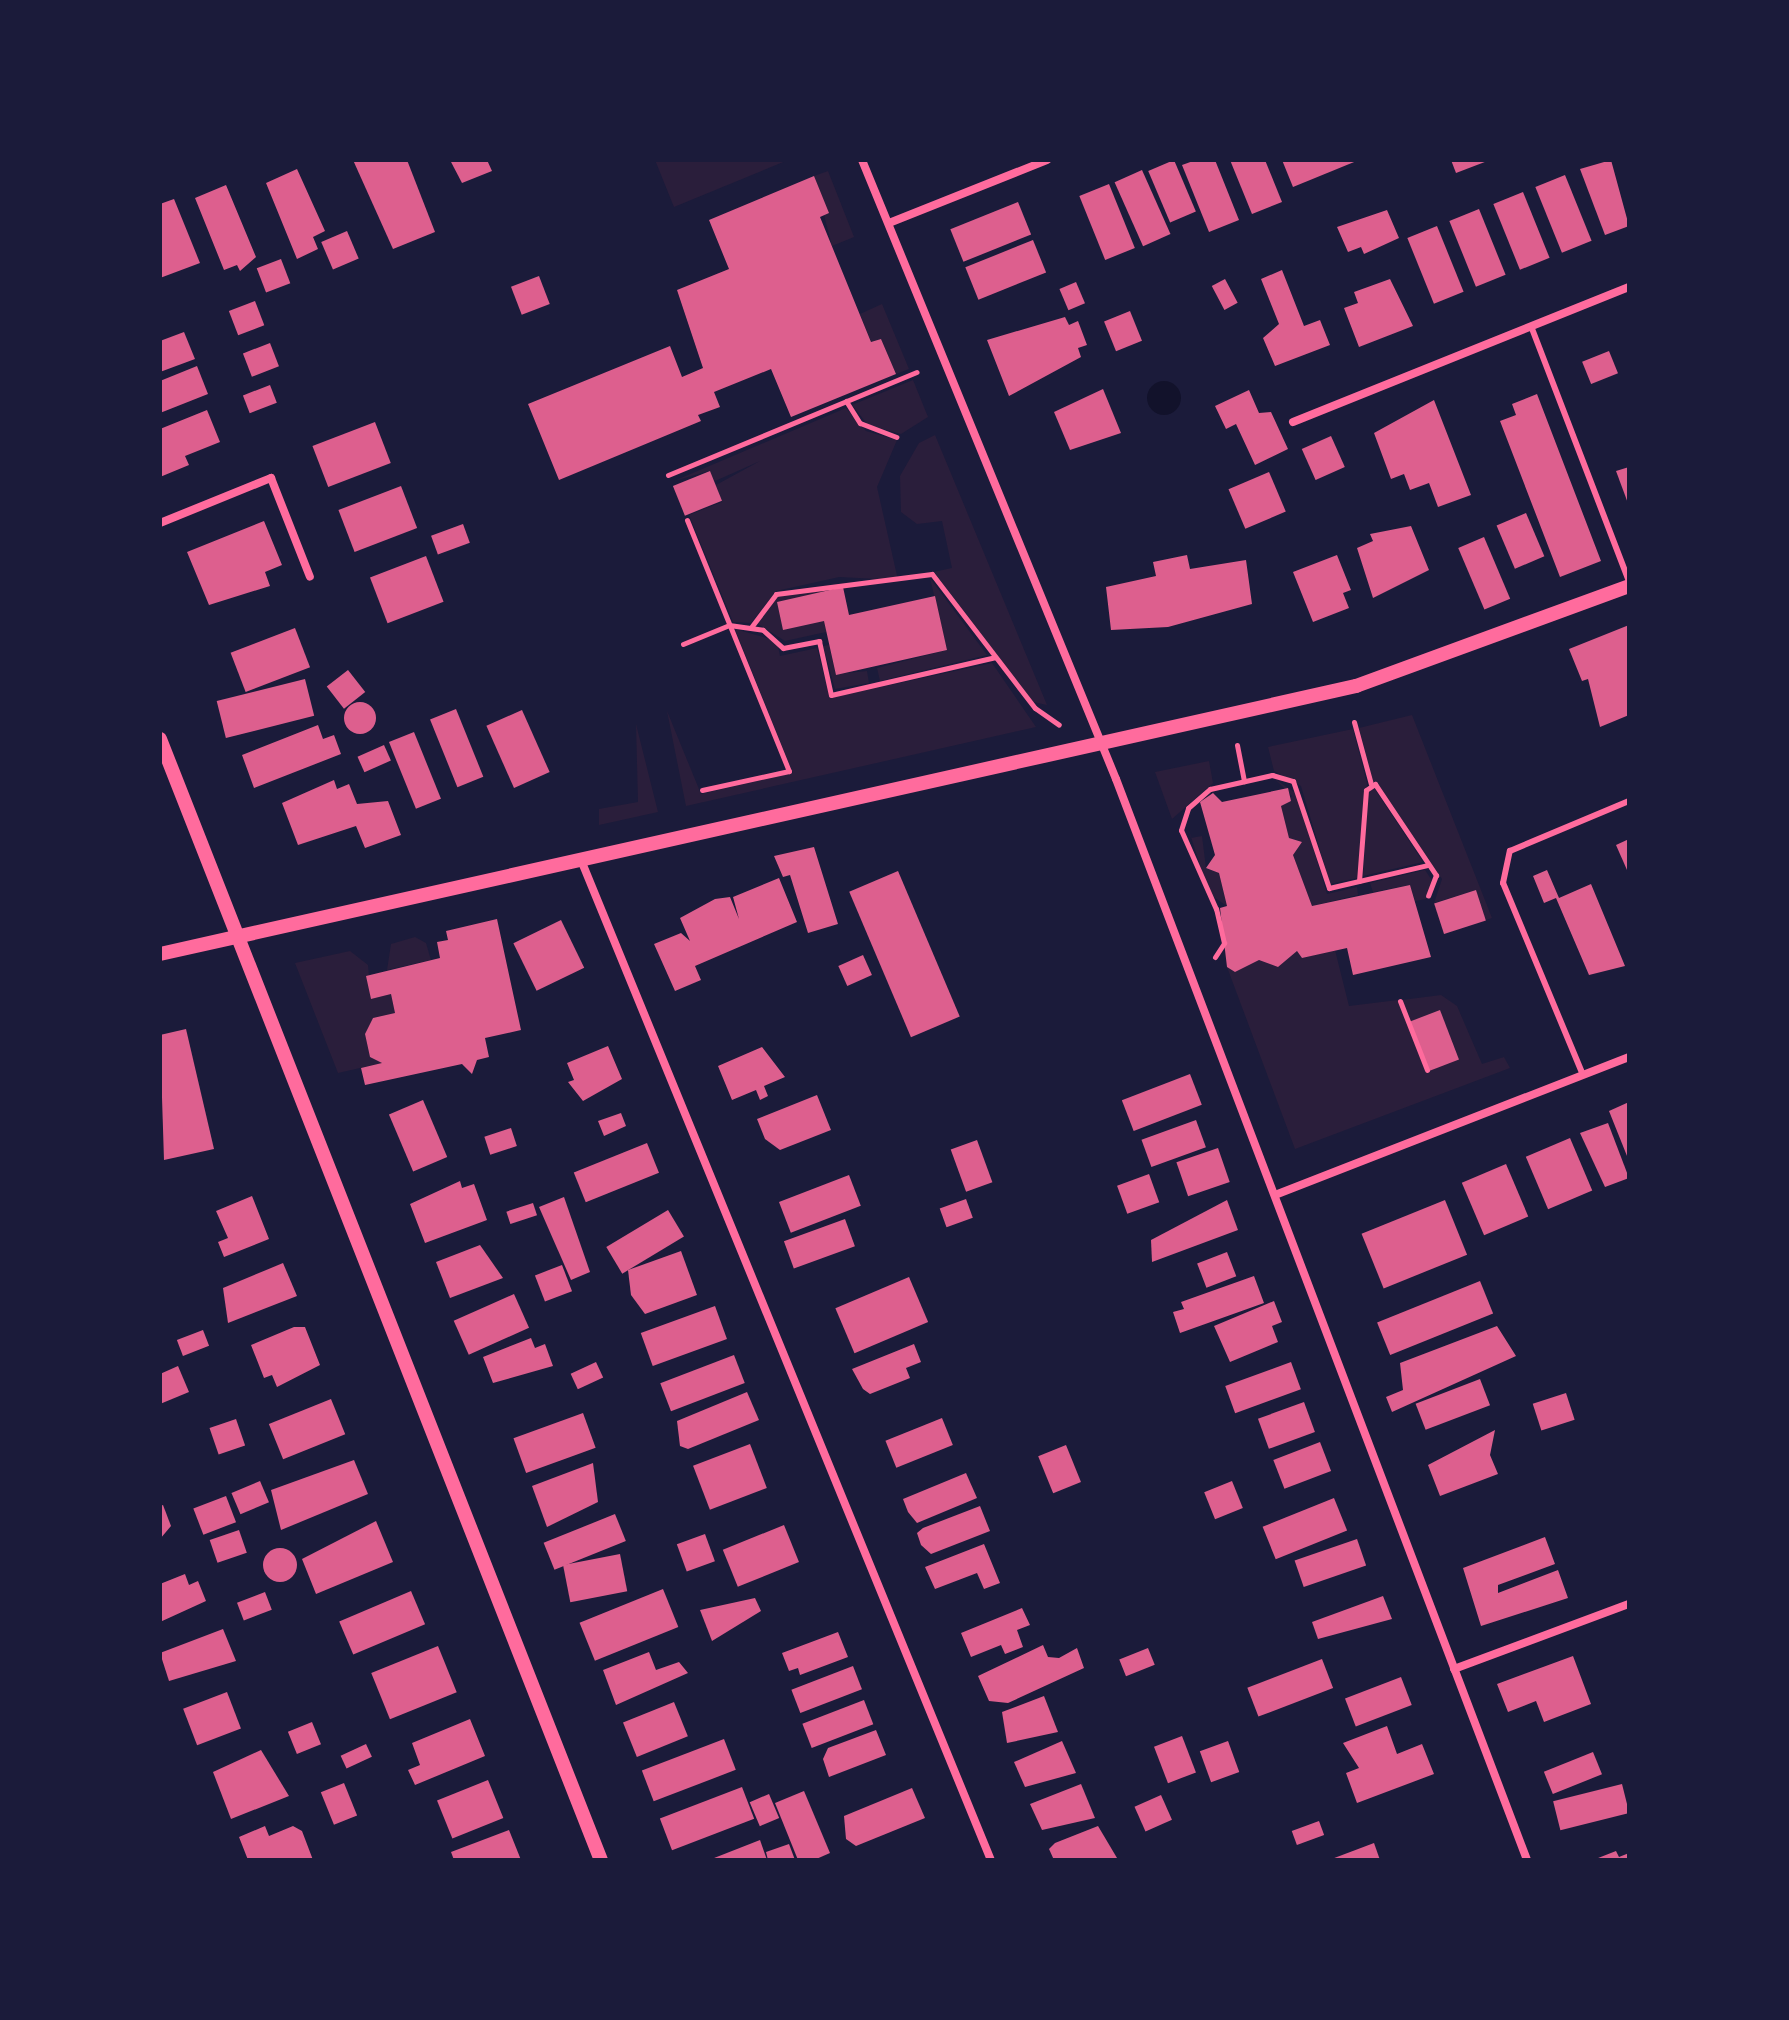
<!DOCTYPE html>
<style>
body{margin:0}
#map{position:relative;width:1789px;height:2020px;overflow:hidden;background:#1b1b3a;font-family:Commissioner,sans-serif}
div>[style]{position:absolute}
.green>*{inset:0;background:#2a1e3b}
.water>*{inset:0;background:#12122b}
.round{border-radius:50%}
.building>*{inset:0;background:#dd5f8e;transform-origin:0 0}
.path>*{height:5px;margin:-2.5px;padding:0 2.5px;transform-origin:2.5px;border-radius:2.5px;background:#ff6b9d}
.service>*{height:6px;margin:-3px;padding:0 3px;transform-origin:3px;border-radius:3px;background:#ff6b9d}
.minor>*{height:8px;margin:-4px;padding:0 4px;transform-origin:4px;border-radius:4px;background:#ff6b9d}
.tertiary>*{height:14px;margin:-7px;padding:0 7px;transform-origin:7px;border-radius:7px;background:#ff6b9d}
span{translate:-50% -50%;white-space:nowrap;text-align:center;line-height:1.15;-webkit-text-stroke:6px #1b1b3a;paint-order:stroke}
.frame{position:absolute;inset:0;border:162px solid #1b1b3a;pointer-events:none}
</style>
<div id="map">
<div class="green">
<i style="clip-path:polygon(655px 160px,788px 160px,674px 207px)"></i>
<i style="clip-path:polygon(828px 171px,854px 237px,832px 246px,814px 176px)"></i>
<i style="clip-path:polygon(882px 304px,909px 369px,896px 374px,881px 339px,871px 342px,860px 314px)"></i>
<i style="clip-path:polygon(913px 380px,928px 417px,901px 434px,868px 425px,852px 405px)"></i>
<i style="clip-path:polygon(846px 408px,866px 431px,897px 440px,877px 487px,898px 580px,839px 577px,776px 591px,751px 623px,733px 622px,689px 515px,722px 502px,716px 485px,760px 461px,715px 481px,709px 471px,674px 481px)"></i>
<i style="clip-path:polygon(935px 435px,1047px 705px,1033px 702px,934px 572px,952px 568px,942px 521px,917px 524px,901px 512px,900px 476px,919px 443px)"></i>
<i style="clip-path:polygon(930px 578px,987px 655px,880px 681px,877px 668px,947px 650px)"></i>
<i style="clip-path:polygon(829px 586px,826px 632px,785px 641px,758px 624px,777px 597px)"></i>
<i style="clip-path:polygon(735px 629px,777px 641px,780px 656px,817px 648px,830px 698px,992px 663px,1036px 727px,686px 806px,667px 711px,701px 794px,793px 773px)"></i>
<i style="clip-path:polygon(829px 645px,836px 674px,867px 671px,869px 683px,835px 689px,823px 646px)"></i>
<i style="clip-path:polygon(1412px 715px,1492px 918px,1486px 920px,1476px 890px,1434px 903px,1442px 879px,1373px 781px,1359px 728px)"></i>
<i style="clip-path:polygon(636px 724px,658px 812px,599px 825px,599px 809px,638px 802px)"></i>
<i style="clip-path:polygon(1353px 729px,1367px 783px,1357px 878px,1330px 884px,1301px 786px,1274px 771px,1268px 747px)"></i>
<i style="clip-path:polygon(1209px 761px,1213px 783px,1172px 819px,1155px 772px)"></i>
<i style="clip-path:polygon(1275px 779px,1297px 794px,1327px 894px,1357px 887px,1358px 895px,1312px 906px,1293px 855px,1302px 842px,1289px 838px,1281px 806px,1292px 796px)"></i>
<i style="clip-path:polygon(1374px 788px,1423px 862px,1363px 876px,1368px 792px)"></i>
<i style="clip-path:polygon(1187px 824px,1191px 838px,1202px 836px,1206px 868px,1219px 873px,1227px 906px,1209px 894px)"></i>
<i style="clip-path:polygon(1425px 870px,1433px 882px,1426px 899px,1415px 901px,1410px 885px,1373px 892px,1370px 883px)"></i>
<i style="clip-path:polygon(415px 937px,426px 943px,431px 960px,387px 970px,391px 944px)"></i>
<i style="clip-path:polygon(1335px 950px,1349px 1006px,1398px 1000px,1426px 1072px,1459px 1059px,1440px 1010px,1410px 1022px,1402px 1000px,1441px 995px,1457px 1006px,1482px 1064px,1504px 1057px,1510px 1068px,1295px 1149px,1227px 967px,1235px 972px,1259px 960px,1278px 967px,1297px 951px,1302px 958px)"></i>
<i style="clip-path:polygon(350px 951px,368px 965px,371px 999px,391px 994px,395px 1013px,373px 1018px,365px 1034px,370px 1057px,382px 1063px,338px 1073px,295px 963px)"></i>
</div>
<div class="water">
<i class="round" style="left:1147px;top:381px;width:34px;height:34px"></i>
</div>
<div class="building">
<i style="clip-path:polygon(353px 160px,407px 160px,435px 232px,393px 249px)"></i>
<i style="clip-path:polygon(450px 160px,487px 160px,492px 171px,462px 183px)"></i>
<i style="left:1174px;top:160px;width:56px;height:28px;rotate:67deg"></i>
<i style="clip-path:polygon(1196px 160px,1215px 160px,1239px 220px,1209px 232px,1182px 165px)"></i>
<i style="clip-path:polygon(1230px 160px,1265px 160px,1282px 202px,1252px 214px)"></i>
<i style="clip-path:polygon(1282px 160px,1359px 160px,1293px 187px)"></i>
<i style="clip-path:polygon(1451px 160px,1490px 160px,1456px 173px)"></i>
<i style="clip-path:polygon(1611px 160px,1629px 226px,1605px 235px,1580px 169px)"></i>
<i style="clip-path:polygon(297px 169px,325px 231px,313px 237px,318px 249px,297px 259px,266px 183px)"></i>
<i style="left:1142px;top:170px;width:70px;height:30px;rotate:66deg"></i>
<i style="left:1565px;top:175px;width:71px;height:32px;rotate:68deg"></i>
<i style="clip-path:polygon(814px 176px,829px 213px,820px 217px,871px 342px,881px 339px,896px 374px,791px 417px,771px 369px,714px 392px,720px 407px,698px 415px,701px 421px,559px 480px,528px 404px,670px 346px,682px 377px,703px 368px,677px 290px,729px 269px,709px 220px)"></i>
<i style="left:1109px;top:184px;width:69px;height:32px;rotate:68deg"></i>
<i style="clip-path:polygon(226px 185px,256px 257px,240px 271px,237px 265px,224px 270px,195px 198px)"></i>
<i style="left:1523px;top:192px;width:71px;height:32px;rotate:68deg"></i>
<i style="clip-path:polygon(174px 199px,200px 263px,160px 278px,160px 204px)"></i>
<i style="left:1018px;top:202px;width:35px;height:73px;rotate:68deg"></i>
<i style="left:1479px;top:209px;width:71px;height:32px;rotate:68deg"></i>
<i style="clip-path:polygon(1387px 210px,1399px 238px,1364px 254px,1361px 247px,1348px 252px,1337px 227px)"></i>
<i style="left:1437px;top:226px;width:71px;height:32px;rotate:68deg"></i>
<i style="left:347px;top:231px;width:30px;height:28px;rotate:67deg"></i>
<i style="left:1033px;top:240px;width:35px;height:73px;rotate:68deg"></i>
<i style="left:281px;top:259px;width:26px;height:26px;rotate:69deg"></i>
<i style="clip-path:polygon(1282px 270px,1304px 326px,1320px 320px,1330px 345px,1275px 366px,1263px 338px,1279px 324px,1261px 279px)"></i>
<i style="left:539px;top:276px;width:30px;height:30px;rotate:69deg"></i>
<i style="left:1225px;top:279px;width:27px;height:15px;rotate:62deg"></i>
<i style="clip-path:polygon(1390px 279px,1413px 326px,1359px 347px,1344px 308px,1358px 303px,1354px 292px)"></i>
<i style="left:1076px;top:282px;width:23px;height:18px;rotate:67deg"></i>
<i style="left:255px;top:301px;width:26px;height:28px;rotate:69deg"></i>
<i style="left:1130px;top:311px;width:32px;height:28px;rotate:68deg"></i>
<i style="clip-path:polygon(1065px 317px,1069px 325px,1078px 321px,1087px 345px,1078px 348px,1081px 357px,1009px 396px,987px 340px)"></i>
<i style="clip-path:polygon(184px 332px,195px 359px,160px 372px,160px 341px)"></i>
<i style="left:270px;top:343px;width:25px;height:29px;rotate:69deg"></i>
<i style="left:1609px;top:351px;width:24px;height:29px;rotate:68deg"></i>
<i style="clip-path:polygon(197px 366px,208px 394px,160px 413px,160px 381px)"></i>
<i style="left:270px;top:385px;width:19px;height:29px;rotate:69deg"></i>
<i style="clip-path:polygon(1103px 389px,1121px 433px,1070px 450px,1054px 412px)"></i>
<i style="clip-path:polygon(1249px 390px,1259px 413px,1271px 412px,1288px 449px,1255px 465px,1236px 424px,1226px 429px,1215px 406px)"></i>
<i style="clip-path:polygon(1537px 394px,1601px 561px,1560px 577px,1500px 421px,1516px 415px,1512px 404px)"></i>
<i style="clip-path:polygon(1434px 400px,1471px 495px,1438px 507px,1429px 483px,1410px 490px,1404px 474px,1391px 479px,1374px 433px)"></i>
<i style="clip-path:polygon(207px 410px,220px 442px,185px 456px,189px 465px,160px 477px,160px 429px)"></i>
<i style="left:375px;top:422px;width:44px;height:67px;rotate:69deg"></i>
<i style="left:1331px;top:436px;width:34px;height:32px;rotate:66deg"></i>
<i style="clip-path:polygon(1629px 467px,1629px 506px,1616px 471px)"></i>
<i style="left:710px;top:471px;width:32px;height:40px;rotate:68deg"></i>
<i style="left:1269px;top:472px;width:43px;height:44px;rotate:67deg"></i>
<i style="left:401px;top:486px;width:45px;height:67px;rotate:69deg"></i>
<i style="left:1526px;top:513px;width:47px;height:32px;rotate:67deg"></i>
<i style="clip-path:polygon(264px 521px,282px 565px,265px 572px,270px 586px,209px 605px,187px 552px)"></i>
<i style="left:463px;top:524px;width:20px;height:34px;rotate:70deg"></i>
<i style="clip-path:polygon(1411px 526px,1429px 570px,1373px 598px,1357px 548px,1373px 541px,1370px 534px)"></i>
<i style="left:1484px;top:537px;width:67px;height:28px;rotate:67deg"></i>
<i style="clip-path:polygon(1187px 555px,1190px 569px,1246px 560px,1252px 604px,1168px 627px,1111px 630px,1106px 587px,1156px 576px,1153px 562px)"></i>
<i style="clip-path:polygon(1337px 555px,1351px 590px,1343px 593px,1349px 608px,1313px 622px,1293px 572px)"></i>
<i style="left:426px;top:556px;width:49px;height:60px;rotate:69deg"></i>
<i style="clip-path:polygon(843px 587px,849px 615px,935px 596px,947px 650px,836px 675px,824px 621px,783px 630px,777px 602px)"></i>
<i style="clip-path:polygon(1629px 625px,1629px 715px,1600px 727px,1588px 679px,1582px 681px,1569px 649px)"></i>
<i style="left:295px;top:628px;width:42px;height:69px;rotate:69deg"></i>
<i style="left:348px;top:670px;width:28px;height:27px;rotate:52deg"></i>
<i style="left:305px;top:679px;width:38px;height:91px;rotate:76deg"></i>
<i class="round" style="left:344px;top:702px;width:32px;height:32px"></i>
<i style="left:456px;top:709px;width:73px;height:28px;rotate:68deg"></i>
<i style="left:522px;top:710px;width:68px;height:39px;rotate:66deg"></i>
<i style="clip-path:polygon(318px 725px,323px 739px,334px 735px,341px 754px,254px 788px,242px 755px)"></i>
<i style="left:414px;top:732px;width:72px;height:27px;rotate:68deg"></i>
<i style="left:384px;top:745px;width:17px;height:29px;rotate:66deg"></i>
<i style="clip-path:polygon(334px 780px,337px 789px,349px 784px,357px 804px,388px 801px,401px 835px,365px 848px,356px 826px,298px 845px,282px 803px)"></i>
<i style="clip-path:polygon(1288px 788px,1291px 801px,1281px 806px,1289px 838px,1302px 842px,1293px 855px,1312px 906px,1410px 885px,1431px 957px,1353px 975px,1347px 948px,1302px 958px,1297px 951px,1278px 967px,1259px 960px,1235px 972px,1227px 967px,1220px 908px,1227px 906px,1219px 873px,1206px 868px,1215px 855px,1200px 802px,1213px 793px,1222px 802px)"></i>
<i style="clip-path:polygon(1629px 839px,1629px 869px,1627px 870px,1616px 845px)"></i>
<i style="clip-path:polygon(814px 847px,838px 924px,808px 933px,790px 875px,783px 877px,774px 856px)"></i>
<i style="clip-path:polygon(1547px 870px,1559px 898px,1591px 884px,1625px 966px,1589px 975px,1556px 898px,1544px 903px,1533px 876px)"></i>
<i style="left:898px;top:871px;width:158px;height:53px;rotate:67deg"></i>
<i style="clip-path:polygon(779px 878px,797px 922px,695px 966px,701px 980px,675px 991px,654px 944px,681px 933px,690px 941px,680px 918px,715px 899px,730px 897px,739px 919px,733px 897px)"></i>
<i style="left:1476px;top:890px;width:32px;height:44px;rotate:72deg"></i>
<i style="clip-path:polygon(497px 919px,521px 1030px,485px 1038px,489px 1057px,477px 1060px,472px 1074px,462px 1064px,365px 1085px,361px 1068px,382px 1063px,370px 1057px,365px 1034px,373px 1018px,395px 1013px,391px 994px,371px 999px,366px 976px,440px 958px,437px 942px,448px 940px,446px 931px)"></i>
<i style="left:561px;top:920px;width:53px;height:53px;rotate:64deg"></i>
<i style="left:863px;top:955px;width:22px;height:27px;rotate:66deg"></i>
<i style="left:1440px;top:1010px;width:53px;height:32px;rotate:69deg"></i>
<i style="clip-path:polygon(186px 1029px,214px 1149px,164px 1160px,160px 1035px)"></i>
<i style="clip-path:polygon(608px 1046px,622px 1079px,583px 1101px,568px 1082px,574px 1080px,567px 1063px)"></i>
<i style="clip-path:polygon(762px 1047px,785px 1077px,764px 1086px,768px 1096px,760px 1100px,756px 1090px,732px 1100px,718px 1066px)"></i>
<i style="left:1190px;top:1074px;width:33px;height:73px;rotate:69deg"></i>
<i style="clip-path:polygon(817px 1095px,831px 1130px,780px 1150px,765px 1139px,757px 1119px)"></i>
<i style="left:423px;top:1100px;width:62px;height:37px;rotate:67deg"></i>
<i style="clip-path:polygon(1629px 1102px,1629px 1161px,1609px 1111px)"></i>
<i style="clip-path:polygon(621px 1113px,626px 1126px,604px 1136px,598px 1121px)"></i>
<i style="left:1196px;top:1120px;width:29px;height:58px;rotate:70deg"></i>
<i style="clip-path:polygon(1608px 1123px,1629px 1178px,1605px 1187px,1580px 1133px)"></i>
<i style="left:511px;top:1128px;width:19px;height:28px;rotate:72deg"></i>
<i style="left:1570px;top:1138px;width:57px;height:48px;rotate:67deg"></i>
<i style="left:977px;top:1140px;width:45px;height:28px;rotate:70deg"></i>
<i style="left:647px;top:1143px;width:32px;height:79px;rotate:68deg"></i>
<i style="left:1218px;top:1148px;width:36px;height:44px;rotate:71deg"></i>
<i style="left:1506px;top:1164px;width:57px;height:48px;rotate:67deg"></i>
<i style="left:1149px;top:1174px;width:30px;height:34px;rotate:70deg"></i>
<i style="left:849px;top:1175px;width:33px;height:75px;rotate:69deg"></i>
<i style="clip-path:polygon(460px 1181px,462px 1188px,474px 1184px,487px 1220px,425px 1243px,410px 1204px)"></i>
<i style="clip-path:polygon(252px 1196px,269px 1239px,224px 1257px,218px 1242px,228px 1238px,216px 1211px)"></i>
<i style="clip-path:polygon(564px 1197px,590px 1272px,571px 1280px,539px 1207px)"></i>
<i style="left:966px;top:1199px;width:20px;height:28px;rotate:70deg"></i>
<i style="clip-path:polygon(1227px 1200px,1238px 1230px,1152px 1262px,1151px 1240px)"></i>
<i style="left:1445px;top:1200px;width:59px;height:90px;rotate:68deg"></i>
<i style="left:533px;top:1203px;width:13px;height:28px;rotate:72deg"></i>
<i style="left:668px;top:1210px;width:31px;height:72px;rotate:59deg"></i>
<i style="left:845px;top:1219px;width:29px;height:65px;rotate:70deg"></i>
<i style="clip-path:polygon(480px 1245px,503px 1278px,450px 1298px,436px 1262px)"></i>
<i style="clip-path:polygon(681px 1251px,697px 1295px,645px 1314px,631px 1295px,628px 1270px)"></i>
<i style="left:1227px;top:1252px;width:26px;height:32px;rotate:69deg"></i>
<i style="clip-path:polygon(283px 1263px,297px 1296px,228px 1323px,223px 1288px)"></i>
<i style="left:562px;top:1265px;width:28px;height:29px;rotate:69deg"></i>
<i style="clip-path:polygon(1254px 1276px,1264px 1303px,1180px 1333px,1173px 1312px,1184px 1309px,1181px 1302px)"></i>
<i style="left:909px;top:1277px;width:49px;height:80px;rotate:67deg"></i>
<i style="left:1480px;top:1281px;width:35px;height:111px;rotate:68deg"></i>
<i style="left:514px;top:1294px;width:37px;height:66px;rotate:66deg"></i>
<i style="clip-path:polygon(1274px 1301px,1282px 1322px,1272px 1326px,1278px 1342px,1230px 1362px,1214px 1326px)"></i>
<i style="left:715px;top:1306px;width:35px;height:79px;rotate:70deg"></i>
<i style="clip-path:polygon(1497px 1326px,1516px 1356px,1392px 1412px,1386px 1397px,1403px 1390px,1400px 1363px)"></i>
<i style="clip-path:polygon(294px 1327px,305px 1327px,320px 1365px,277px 1387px,272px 1375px,264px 1378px,251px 1345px)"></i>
<i style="left:203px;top:1330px;width:17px;height:28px;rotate:69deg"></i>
<i style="clip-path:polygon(531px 1338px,535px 1348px,545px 1344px,553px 1366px,493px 1383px,483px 1357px)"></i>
<i style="clip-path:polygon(914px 1344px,921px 1362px,906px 1368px,910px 1378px,870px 1394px,863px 1389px,852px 1369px)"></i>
<i style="left:734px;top:1355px;width:30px;height:79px;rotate:69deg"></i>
<i style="left:596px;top:1362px;width:17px;height:28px;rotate:65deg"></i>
<i style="left:1291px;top:1362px;width:29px;height:70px;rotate:70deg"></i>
<i style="clip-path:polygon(178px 1366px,189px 1392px,160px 1404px,160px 1374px)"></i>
<i style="left:1480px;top:1379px;width:28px;height:69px;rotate:69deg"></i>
<i style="clip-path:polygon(747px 1392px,759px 1420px,688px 1449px,680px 1446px,677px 1421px)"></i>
<i style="left:1566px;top:1393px;width:28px;height:35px;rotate:72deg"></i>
<i style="left:331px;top:1399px;width:38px;height:67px;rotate:68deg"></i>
<i style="left:1304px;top:1402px;width:32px;height:49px;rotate:70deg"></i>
<i style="left:583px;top:1413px;width:37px;height:74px;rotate:70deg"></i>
<i style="left:942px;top:1418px;width:29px;height:61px;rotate:68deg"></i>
<i style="left:236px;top:1419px;width:28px;height:28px;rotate:71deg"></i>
<i style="clip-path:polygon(1495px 1430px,1490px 1455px,1498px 1474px,1440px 1496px,1428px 1465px)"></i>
<i style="left:1320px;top:1442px;width:31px;height:50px;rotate:69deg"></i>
<i style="left:750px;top:1444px;width:47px;height:61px;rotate:69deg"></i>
<i style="left:1066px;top:1445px;width:40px;height:30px;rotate:68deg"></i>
<i style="clip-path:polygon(354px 1460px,368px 1494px,281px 1530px,271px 1490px)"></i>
<i style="clip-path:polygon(593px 1463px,598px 1502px,547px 1527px,532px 1486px)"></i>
<i style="clip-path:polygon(966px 1473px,977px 1498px,917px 1523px,908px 1512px,903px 1499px)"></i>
<i style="left:260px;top:1481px;width:23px;height:31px;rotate:67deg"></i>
<i style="left:1232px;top:1481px;width:29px;height:30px;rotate:68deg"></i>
<i style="left:226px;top:1496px;width:28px;height:35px;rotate:69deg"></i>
<i style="left:1334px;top:1498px;width:35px;height:77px;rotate:68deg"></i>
<i style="clip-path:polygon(163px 1505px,171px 1526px,160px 1539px,160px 1506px)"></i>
<i style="clip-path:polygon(980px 1506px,990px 1531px,931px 1554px,921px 1545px,917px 1533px,923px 1528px)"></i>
<i style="left:615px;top:1514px;width:29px;height:77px;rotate:68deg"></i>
<i style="clip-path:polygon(376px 1521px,393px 1562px,316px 1594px,302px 1559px)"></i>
<i style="left:784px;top:1525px;width:40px;height:66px;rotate:68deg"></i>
<i style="left:239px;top:1530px;width:24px;height:31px;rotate:71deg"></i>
<i style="left:705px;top:1534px;width:29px;height:30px;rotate:70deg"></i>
<i style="clip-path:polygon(1545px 1537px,1555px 1564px,1498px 1585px,1498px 1593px,1558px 1570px,1568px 1598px,1481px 1626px,1463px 1568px)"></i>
<i style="left:1357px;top:1539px;width:28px;height:66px;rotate:71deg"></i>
<i style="clip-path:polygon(984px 1544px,1000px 1583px,984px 1589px,977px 1573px,935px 1589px,925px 1567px)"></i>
<i class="round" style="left:263px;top:1548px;width:34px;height:34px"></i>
<i style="left:620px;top:1554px;width:38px;height:58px;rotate:79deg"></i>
<i style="clip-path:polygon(185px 1574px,189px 1585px,198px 1581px,206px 1601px,160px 1622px,160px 1584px)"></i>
<i style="left:663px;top:1589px;width:41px;height:90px;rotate:68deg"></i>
<i style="left:411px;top:1591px;width:36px;height:78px;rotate:67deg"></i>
<i style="left:265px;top:1592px;width:19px;height:30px;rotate:69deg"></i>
<i style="clip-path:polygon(1383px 1596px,1392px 1619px,1318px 1639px,1312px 1622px)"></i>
<i style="clip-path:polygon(755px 1598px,761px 1611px,712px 1641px,700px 1610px)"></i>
<i style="clip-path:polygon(1022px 1608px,1030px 1625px,1017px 1630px,1023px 1647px,1005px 1654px,1001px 1645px,971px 1657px,961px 1633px)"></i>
<i style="clip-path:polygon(223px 1629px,236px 1661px,169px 1681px,160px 1653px)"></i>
<i style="clip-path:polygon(838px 1632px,848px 1657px,800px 1675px,798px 1668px,789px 1671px,782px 1653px)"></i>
<i style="clip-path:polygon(1043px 1645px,1048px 1657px,1059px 1658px,1077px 1648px,1084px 1668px,1008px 1703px,989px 1701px,978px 1676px)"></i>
<i style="left:438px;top:1646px;width:50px;height:72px;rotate:68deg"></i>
<i style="left:1148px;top:1648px;width:18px;height:31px;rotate:68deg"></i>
<i style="clip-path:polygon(649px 1652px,656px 1670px,679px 1662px,688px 1673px,616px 1705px,603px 1670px)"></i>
<i style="clip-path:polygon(1573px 1656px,1591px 1704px,1544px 1722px,1536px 1701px,1508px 1712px,1497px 1684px)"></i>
<i style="left:1322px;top:1659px;width:31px;height:80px;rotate:69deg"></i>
<i style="left:853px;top:1666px;width:25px;height:66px;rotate:69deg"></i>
<i style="left:1401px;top:1677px;width:30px;height:60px;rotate:69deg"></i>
<i style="left:227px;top:1692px;width:39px;height:47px;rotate:69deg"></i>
<i style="clip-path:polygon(1044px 1696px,1058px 1732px,1007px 1743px,1002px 1712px)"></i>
<i style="left:864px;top:1700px;width:26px;height:66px;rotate:69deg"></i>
<i style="left:674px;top:1702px;width:37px;height:55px;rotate:68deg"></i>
<i style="clip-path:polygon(470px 1719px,485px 1756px,415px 1785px,408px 1770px,420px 1765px,412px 1743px)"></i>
<i style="left:312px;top:1722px;width:24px;height:26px;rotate:68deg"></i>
<i style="clip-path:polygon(1387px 1726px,1397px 1754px,1422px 1744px,1434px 1774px,1357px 1803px,1346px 1773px,1359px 1768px,1343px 1743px)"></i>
<i style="clip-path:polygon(876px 1730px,886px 1755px,829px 1777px,823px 1759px,828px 1748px)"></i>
<i style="left:1182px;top:1736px;width:39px;height:30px;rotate:69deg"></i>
<i style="left:724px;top:1739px;width:33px;height:88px;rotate:69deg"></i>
<i style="clip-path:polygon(1062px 1741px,1076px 1773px,1025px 1787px,1014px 1762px)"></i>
<i style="left:1228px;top:1741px;width:33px;height:30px;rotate:70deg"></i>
<i style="left:366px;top:1744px;width:14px;height:28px;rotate:65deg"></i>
<i style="clip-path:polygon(261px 1750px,289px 1796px,231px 1819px,213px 1772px)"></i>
<i style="left:1593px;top:1752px;width:24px;height:53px;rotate:68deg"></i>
<i style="left:488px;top:1780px;width:41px;height:55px;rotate:68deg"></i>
<i style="left:344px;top:1783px;width:35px;height:25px;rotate:68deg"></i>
<i style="clip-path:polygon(1081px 1784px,1095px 1818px,1042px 1830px,1030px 1804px)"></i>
<i style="left:1622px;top:1784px;width:30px;height:71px;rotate:76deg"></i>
<i style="left:742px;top:1787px;width:34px;height:88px;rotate:69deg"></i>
<i style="clip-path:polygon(912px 1788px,925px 1818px,856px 1846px,846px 1839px,844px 1816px)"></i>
<i style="clip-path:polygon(804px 1791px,830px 1853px,814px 1860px,798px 1860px,775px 1803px)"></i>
<i style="left:769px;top:1794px;width:26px;height:21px;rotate:67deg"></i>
<i style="left:1161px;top:1795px;width:27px;height:29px;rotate:66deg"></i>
<i style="left:1319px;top:1821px;width:15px;height:29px;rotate:70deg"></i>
<i style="clip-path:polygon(265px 1826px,269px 1836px,293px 1826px,302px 1831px,313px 1860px,248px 1860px,239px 1837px)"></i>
<i style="clip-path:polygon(1098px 1826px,1117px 1858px,1054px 1860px,1049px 1849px,1055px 1843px)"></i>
<i style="clip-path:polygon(509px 1830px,521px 1860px,454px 1860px,451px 1852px)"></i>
<i style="clip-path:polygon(760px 1840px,767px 1860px,709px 1860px)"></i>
<i style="clip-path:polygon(1374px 1843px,1380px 1860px,1329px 1860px)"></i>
<i style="clip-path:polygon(789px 1844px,795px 1860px,768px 1860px,766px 1852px)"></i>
<i style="clip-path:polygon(1616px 1851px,1619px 1857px,1629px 1853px,1629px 1860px,1593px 1860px)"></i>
</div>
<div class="path">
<i style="left:846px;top:401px;width:26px;rotate:58deg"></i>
<i style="left:860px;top:423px;width:39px;rotate:21deg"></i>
<i style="left:668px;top:475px;width:269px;rotate:-22.5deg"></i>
<i style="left:687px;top:520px;width:271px;rotate:67.9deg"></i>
<i style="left:789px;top:771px;width:89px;rotate:167.7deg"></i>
<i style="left:752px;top:626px;width:40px;rotate:-53deg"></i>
<i style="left:776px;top:594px;width:157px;rotate:-7.3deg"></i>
<i style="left:932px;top:574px;width:169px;rotate:52.5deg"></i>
<i style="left:1035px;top:708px;width:29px;rotate:35deg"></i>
<i style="left:683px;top:644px;width:50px;rotate:-22.4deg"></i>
<i style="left:729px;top:625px;width:34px;rotate:8deg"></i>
<i style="left:763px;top:630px;width:27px;rotate:42deg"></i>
<i style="left:783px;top:648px;width:37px;rotate:-11deg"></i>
<i style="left:819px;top:641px;width:55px;rotate:77.5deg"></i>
<i style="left:831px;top:695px;width:168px;rotate:-13deg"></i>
<i style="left:1354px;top:722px;width:64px;rotate:74.7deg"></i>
<i style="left:1237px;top:745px;width:37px;rotate:79deg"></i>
<i style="left:1359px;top:881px;width:91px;rotate:-85.6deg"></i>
<i style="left:1366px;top:790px;width:11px;rotate:-34deg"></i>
<i style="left:1375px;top:784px;width:110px;rotate:56.2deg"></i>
<i style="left:1436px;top:875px;width:22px;rotate:111deg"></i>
<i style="left:1215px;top:957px;width:17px;rotate:-57deg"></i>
<i style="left:1224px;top:943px;width:35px;rotate:-103deg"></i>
<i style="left:1216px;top:909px;width:86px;rotate:-113.9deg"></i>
<i style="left:1181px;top:830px;width:23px;rotate:-72deg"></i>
<i style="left:1188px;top:808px;width:29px;rotate:-41deg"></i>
<i style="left:1210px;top:789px;width:64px;rotate:-12.7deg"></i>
<i style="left:1272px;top:775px;width:22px;rotate:16deg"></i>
<i style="left:1293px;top:781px;width:113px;rotate:71.4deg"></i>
<i style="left:1329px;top:888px;width:102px;rotate:-13.1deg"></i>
<i style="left:1400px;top:1001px;width:74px;rotate:68.6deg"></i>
</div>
<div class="service">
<i style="left:1531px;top:326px;width:273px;rotate:69deg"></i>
<i style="left:1583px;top:1075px;width:208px;rotate:-112.6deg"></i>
<i style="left:1503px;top:883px;width:33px;rotate:-78deg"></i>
<i style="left:1510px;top:851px;width:129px;rotate:-22.8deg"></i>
</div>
<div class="minor">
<i style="left:862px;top:160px;width:669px;rotate:67.69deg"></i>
<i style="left:1116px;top:779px;width:1156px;rotate:69.18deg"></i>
<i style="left:889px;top:223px;width:170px;rotate:-21.7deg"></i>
<i style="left:1293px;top:422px;width:362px;rotate:-21.9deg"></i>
<i style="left:160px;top:523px;width:120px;rotate:-22.1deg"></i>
<i style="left:271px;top:478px;width:106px;rotate:68.5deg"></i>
<i style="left:581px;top:860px;width:1081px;rotate:67.71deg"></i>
<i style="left:1275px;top:1195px;width:380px;rotate:-21.3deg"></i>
<i style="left:1454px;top:1669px;width:187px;rotate:-20.4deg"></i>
</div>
<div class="tertiary">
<i style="left:160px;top:739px;width:1205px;rotate:68.53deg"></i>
<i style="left:160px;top:954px;width:1226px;rotate:-12.63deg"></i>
<i style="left:1356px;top:686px;width:291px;rotate:-20.1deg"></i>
</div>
<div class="frame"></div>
</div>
